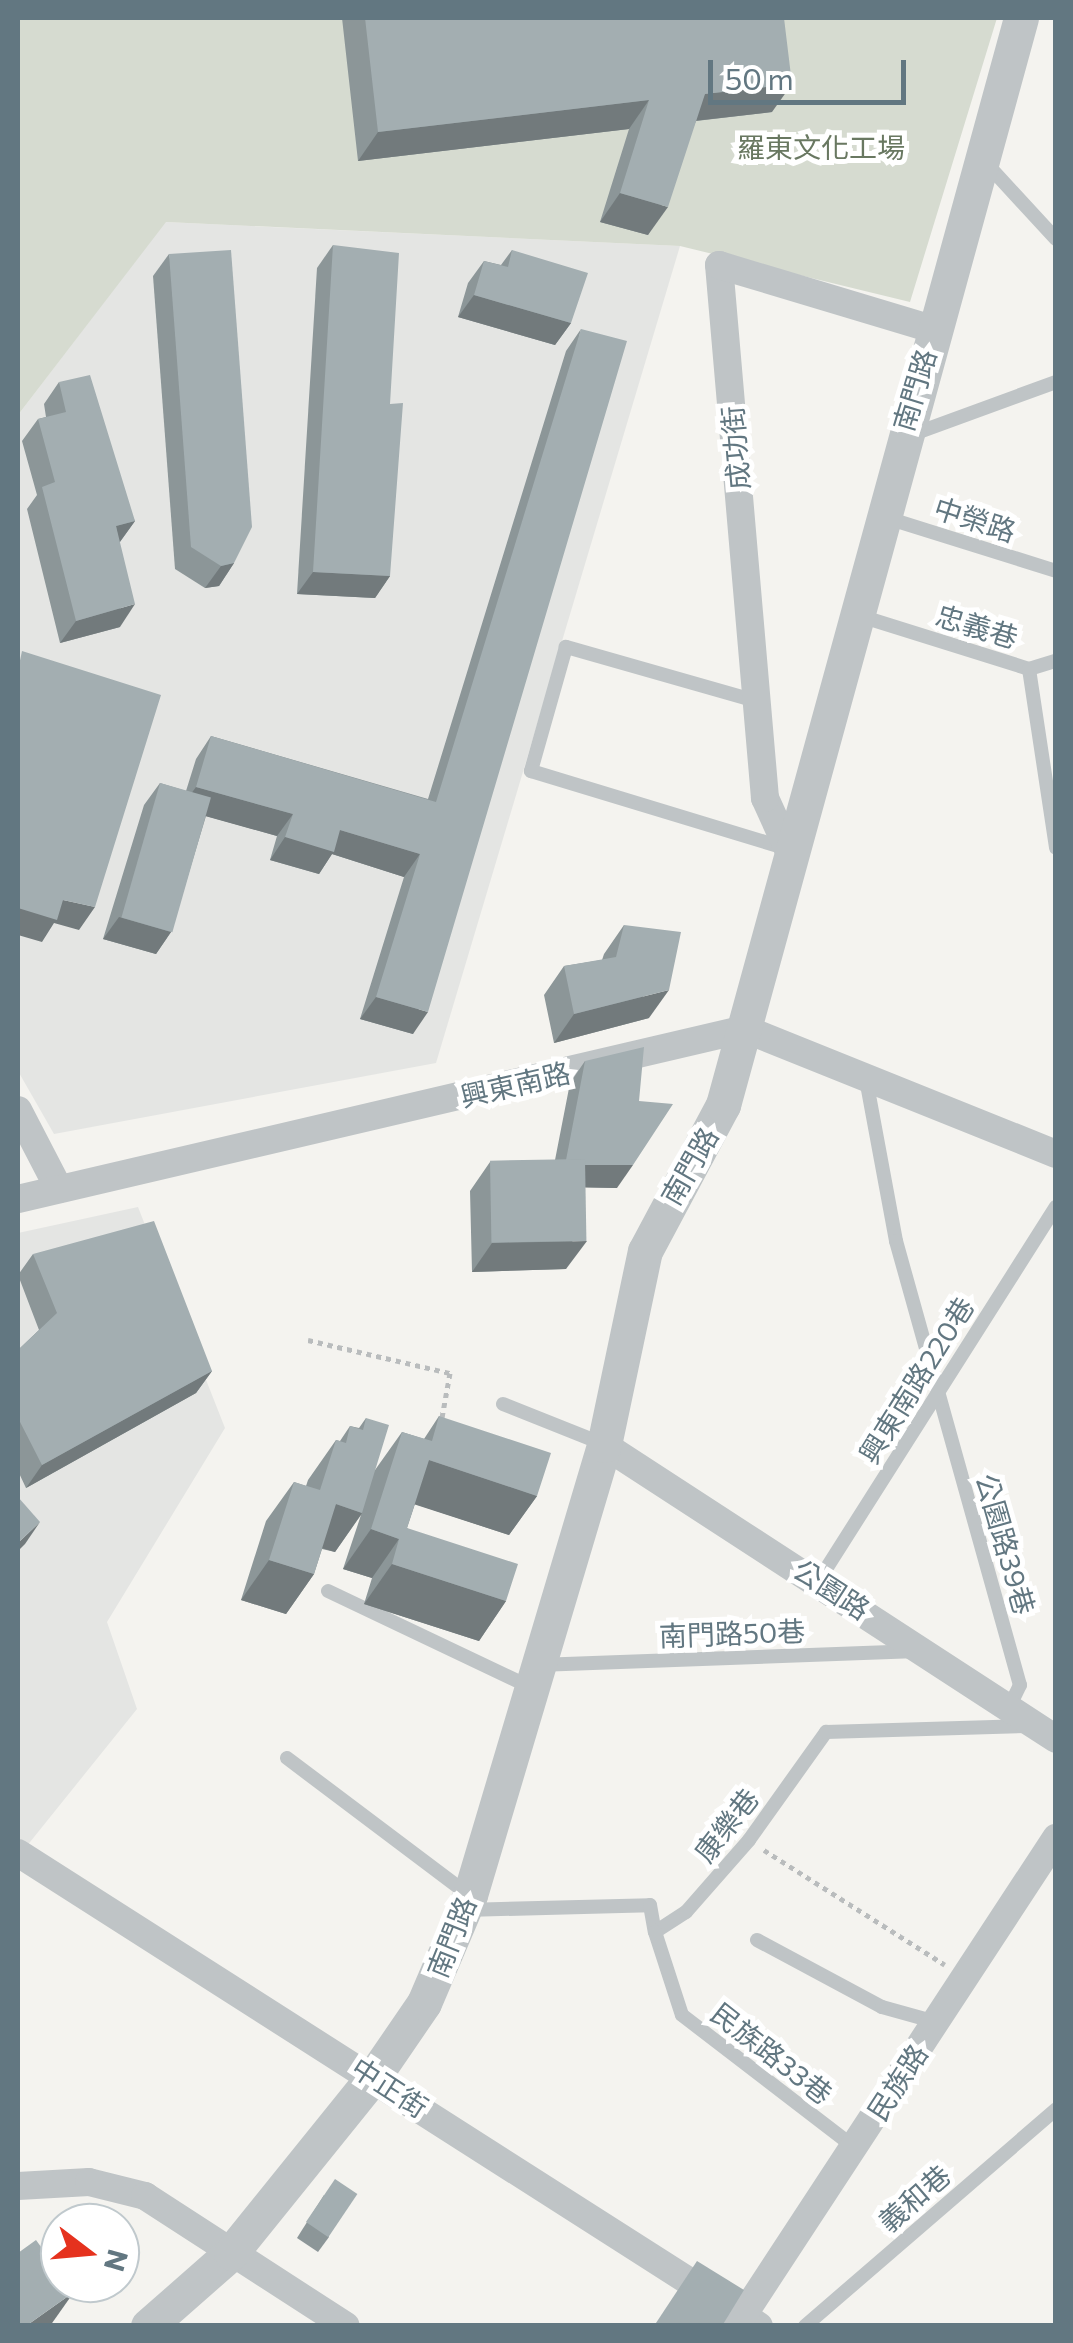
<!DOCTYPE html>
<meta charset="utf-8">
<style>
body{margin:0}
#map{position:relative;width:1073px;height:2343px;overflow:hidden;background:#f4f3ef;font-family:Commissioner,"Noto Sans TC",sans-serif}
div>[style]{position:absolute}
.built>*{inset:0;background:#e4e5e3}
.green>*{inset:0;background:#d6dbd0}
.path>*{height:5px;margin-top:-2.5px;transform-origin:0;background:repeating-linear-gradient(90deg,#b9bcbd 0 5px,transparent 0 10px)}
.service>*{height:14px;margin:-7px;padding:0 7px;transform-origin:7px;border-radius:7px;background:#bfc4c6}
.minor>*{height:28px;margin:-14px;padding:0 14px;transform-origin:14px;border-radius:14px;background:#bfc4c6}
.tertiary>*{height:35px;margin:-17.5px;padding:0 17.5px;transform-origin:17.5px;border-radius:17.5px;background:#bfc4c6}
.wall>*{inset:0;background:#8c9698}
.shaded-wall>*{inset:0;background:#727a7c}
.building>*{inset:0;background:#a3aeb1;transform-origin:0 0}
span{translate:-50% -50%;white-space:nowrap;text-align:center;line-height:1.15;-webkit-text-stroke:10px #fff;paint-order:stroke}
.park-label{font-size:28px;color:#697861}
.street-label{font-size:28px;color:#627781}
.frame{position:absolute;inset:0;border:20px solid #627781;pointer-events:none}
.north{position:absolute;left:40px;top:2203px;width:100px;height:100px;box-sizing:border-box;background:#fff;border:2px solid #c0c9cd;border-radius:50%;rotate:106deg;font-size:28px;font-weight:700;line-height:40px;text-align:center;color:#627781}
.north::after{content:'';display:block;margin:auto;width:35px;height:45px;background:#e5321e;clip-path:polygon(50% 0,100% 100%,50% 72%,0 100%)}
.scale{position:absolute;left:708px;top:60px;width:198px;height:45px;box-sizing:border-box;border:5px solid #627781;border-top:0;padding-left:12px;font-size:30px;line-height:35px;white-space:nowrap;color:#627781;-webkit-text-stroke:8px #fff;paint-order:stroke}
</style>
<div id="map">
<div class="built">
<i style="clip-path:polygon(165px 222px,680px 246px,436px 1063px,54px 1134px,18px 1071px,18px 415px)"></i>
<i style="clip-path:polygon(138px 1207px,225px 1428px,107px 1622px,137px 1709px,18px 1857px,18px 1233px)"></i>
</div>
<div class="green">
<i style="clip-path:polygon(18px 18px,997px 18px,910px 302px,680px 246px,166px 222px,18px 415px)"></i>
</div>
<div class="path">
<i style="left:308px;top:1340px;width:146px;rotate:13.1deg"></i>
<i style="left:450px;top:1373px;width:51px;rotate:100.2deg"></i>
<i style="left:764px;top:1850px;width:214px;rotate:32.4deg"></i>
</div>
<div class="service">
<i style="left:986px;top:163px;width:103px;rotate:47.4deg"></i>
<i style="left:911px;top:435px;width:154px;rotate:-20.1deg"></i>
<i style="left:884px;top:517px;width:180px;rotate:17.4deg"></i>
<i style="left:857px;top:615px;width:180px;rotate:17.4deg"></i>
<i style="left:1029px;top:669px;width:181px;rotate:81.4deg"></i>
<i style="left:1029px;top:669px;width:28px;rotate:-17deg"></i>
<i style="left:756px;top:701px;width:198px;rotate:-164.1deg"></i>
<i style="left:566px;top:647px;width:129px;rotate:105.8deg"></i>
<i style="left:531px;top:771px;width:268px;rotate:16.9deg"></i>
<i style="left:866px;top:1079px;width:165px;rotate:79.5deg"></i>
<i style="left:896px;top:1241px;width:461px;rotate:74.4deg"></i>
<i style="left:1020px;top:1685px;width:25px;rotate:116deg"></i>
<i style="left:503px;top:1404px;width:108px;rotate:21.8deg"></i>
<i style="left:819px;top:1580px;width:442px;rotate:-57.6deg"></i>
<i style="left:328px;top:1591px;width:224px;rotate:25.4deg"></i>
<i style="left:538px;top:1665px;width:373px;rotate:-2.1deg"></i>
<i style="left:287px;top:1758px;width:228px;rotate:37deg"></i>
<i style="left:465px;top:1910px;width:185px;rotate:-1.5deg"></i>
<i style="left:650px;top:1905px;width:27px;rotate:80deg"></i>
<i style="left:655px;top:1932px;width:37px;rotate:-33deg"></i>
<i style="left:686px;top:1912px;width:96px;rotate:-48.8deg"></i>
<i style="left:749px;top:1840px;width:133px;rotate:-54.5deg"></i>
<i style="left:826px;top:1732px;width:200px;rotate:-1.7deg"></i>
<i style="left:655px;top:1932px;width:87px;rotate:72deg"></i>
<i style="left:682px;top:2015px;width:217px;rotate:37.5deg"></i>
<i style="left:757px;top:1940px;width:142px;rotate:28.2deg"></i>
<i style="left:882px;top:2007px;width:56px;rotate:15.5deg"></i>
<i style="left:805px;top:2326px;width:332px;rotate:-40.8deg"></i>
</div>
<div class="minor">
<i style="left:788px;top:849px;width:56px;rotate:-114.3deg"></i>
<i style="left:765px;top:798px;width:535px;rotate:-94.93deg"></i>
<i style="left:719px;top:265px;width:223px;rotate:16.7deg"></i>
<i style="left:18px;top:1110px;width:89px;rotate:62.6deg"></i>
<i style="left:18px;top:1199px;width:747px;rotate:-13.16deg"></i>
<i style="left:745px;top:1029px;width:335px;rotate:21.9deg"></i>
<i style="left:604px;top:1445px;width:539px;rotate:33.04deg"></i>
<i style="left:18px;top:1853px;width:879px;rotate:32.55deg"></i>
<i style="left:18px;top:2186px;width:71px;rotate:-3.2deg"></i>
<i style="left:89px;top:2182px;width:58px;rotate:14deg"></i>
<i style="left:145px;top:2196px;width:239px;rotate:32.9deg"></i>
<i style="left:736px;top:2326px;width:584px;rotate:-56.75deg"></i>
</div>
<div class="tertiary">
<i style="left:148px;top:2326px;width:111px;rotate:-41.3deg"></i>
<i style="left:231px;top:2253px;width:228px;rotate:-51.1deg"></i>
<i style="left:374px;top:2076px;width:88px;rotate:-55.6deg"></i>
<i style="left:424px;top:2003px;width:117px;rotate:-66.9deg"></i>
<i style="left:470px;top:1895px;width:470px;rotate:-73.4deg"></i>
<i style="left:604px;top:1445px;width:198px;rotate:-78.1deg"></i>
<i style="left:645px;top:1251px;width:166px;rotate:-61.9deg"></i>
<i style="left:723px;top:1105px;width:1127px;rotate:-74.67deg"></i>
</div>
<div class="wall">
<i style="clip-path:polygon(342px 18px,784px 18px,772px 112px,696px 121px,648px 235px,600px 222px,629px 129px,358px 161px)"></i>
<i style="clip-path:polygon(333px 245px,390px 404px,390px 576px,375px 598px,297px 594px,317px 268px)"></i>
<i style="clip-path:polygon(512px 250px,571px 323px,555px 345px,458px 317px,468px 283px,484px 261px,501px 265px)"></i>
<i style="clip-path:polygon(169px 254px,234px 563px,219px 586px,205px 588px,175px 569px,153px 276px)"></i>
<i style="clip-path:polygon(581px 329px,413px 1034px,360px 1019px,404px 877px,332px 854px,319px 874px,270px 860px,277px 836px,206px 816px,171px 932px,156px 954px,103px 939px,144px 805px,160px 783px,186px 791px,196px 759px,211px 736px,428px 799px,566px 351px)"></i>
<i style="clip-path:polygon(59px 382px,135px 521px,120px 542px,120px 627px,60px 643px,27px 509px,37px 495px,22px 441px,38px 419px,46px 417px,44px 404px)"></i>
<i style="clip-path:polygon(624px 925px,649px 1018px,554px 1043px,544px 995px,564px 966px,602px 960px,604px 954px)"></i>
<i style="clip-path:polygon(585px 1061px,617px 1188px,585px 1187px,566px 1269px,472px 1272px,470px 1191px,490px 1162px,555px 1160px,570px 1083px)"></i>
<i style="clip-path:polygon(33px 1254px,212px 1371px,196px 1393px,26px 1488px,18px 1471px,18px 1350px,39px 1330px,18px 1275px)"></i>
<i style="clip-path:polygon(439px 1416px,537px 1496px,509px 1535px,415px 1504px,407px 1528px,506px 1601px,479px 1641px,364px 1604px,372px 1578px,343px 1569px,361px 1515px,335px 1552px,322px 1549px,314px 1574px,286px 1614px,241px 1600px,266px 1521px,294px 1482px,306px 1486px,308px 1480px,336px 1440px,340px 1441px,350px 1426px,359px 1428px,366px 1418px,375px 1470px,402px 1432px,424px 1439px)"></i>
<i style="clip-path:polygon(324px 2195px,329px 2237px,318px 2252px,297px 2238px)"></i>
</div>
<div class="shaded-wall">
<i style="clip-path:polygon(792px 84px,772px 112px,685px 122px,705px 94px)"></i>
<i style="clip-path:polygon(649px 100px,629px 129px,358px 161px,378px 132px)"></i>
<i style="clip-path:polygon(620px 193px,668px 207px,648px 235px,600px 222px)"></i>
<i style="clip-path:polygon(474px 295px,571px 323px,555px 345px,458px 317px)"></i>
<i style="clip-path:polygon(135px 521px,119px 543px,116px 526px)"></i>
<i style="clip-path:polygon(234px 563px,219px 586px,205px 588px,221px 566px)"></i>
<i style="clip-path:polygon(313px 572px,390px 576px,375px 598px,297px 594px)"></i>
<i style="clip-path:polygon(135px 604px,120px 627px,60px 643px,76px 621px)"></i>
<i style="clip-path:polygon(196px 787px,293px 814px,277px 836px,180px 809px)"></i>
<i style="clip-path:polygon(340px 830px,420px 854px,404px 877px,332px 854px,319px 874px,270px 860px,285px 837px)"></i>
<i style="clip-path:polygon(63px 900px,95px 907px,79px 930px,54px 923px,42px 942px,18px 935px,18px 908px)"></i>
<i style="clip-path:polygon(119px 917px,171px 932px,156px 954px,103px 939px)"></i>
<i style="clip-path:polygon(669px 990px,649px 1018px,554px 1043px,574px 1014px)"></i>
<i style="clip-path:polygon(376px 997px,428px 1012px,413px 1034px,360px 1019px)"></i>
<i style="clip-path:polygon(565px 1165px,633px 1165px,617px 1188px,550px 1187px)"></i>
<i style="clip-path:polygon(587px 1241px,566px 1269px,472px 1272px,492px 1243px)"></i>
<i style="clip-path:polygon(212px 1371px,196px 1393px,26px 1488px,42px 1465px)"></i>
<i style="clip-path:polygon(429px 1460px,537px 1496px,509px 1535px,401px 1500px)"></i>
<i style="clip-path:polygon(336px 1504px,362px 1513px,335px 1552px,308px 1544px)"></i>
<i style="clip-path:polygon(40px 1522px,25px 1544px,18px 1551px,18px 1543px)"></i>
<i style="clip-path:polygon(371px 1529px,399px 1539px,372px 1578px,343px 1569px)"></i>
<i style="clip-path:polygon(269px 1560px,314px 1574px,286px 1614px,241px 1600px)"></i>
<i style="clip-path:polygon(392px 1564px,506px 1601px,479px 1641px,364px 1604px)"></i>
<i style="clip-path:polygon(74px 2292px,50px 2326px,26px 2326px)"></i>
</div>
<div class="building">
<i style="clip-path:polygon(365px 18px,784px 18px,792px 84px,705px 94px,668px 207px,620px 193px,649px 100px,378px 132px)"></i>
<i style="clip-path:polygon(333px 245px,399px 253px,390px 404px,403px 403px,390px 576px,313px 572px)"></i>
<i style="clip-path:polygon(231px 250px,252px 527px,234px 563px,221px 566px,191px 547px,169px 254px)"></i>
<i style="clip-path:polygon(512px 250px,588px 273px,571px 323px,474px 295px,484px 261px,508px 267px)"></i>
<i style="clip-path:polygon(581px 329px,627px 341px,428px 1012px,376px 997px,420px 854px,340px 830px,334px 852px,285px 837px,293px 814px,196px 787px,211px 736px,436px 802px)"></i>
<i style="clip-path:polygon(90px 375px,135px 521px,116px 526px,135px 604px,76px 621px,42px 487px,55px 482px,38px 419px,66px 412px,59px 382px)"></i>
<i style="clip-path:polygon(22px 651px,161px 695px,95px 907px,63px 900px,57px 920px,18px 908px,18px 670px)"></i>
<i style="left:160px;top:783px;width:53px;height:140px;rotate:16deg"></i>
<i style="clip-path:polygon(624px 925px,681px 932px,669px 990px,574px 1014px,564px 966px,616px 957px)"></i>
<i style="clip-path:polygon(644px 1047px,639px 1101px,673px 1104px,633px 1165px,585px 1165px,585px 1159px,566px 1160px,585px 1061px)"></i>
<i style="left:585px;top:1159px;width:82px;height:95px;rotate:89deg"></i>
<i style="clip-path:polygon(154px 1221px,212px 1371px,42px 1465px,18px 1418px,18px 1350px,57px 1313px,33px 1254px)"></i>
<i style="clip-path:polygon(439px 1416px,551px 1453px,537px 1496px,429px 1460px,407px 1528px,518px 1564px,506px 1601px,392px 1564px,399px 1539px,371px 1529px,402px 1432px,432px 1441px)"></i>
<i style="clip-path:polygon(366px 1418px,389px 1425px,362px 1513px,336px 1504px,314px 1574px,269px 1560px,294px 1482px,320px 1490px,336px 1440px,346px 1443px,350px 1426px,363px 1430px)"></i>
<i style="clip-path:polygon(18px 1497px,40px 1522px,18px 1543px)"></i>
<i style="left:335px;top:2179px;width:27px;height:52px;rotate:34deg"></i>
<i style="clip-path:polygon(36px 2240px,60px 2273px,60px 2283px,67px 2283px,74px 2292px,26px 2326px,18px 2326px,18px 2253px)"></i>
<i style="clip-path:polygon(697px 2261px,744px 2290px,722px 2326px,654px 2326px)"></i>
</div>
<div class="park-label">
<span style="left:821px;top:147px">羅東文化工場</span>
</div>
<div class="street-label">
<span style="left:914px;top:390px;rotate:-73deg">南門路</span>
<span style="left:735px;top:448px;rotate:-95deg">成功街</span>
<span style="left:975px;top:519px;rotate:18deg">中榮路</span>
<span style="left:977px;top:626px;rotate:17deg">忠義巷</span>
<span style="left:515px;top:1084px;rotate:-13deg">興東南路</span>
<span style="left:689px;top:1166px;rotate:-60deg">南門路</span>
<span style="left:916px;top:1380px;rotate:-58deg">興東南路220巷</span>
<span style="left:1006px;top:1544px;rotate:74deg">公園路39巷</span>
<span style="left:832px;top:1589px;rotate:33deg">公園路</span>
<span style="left:732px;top:1633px;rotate:-2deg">南門路50巷</span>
<span style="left:726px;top:1825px;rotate:-52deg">康樂巷</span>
<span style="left:451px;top:1937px;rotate:-68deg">南門路</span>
<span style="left:772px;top:2053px;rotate:38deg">民族路33巷</span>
<span style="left:897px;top:2082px;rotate:-57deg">民族路</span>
<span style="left:390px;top:2087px;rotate:33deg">中正街</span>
<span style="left:914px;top:2198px;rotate:-41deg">義和巷</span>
</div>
<div class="frame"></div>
<div class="north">N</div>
<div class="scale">50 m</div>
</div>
